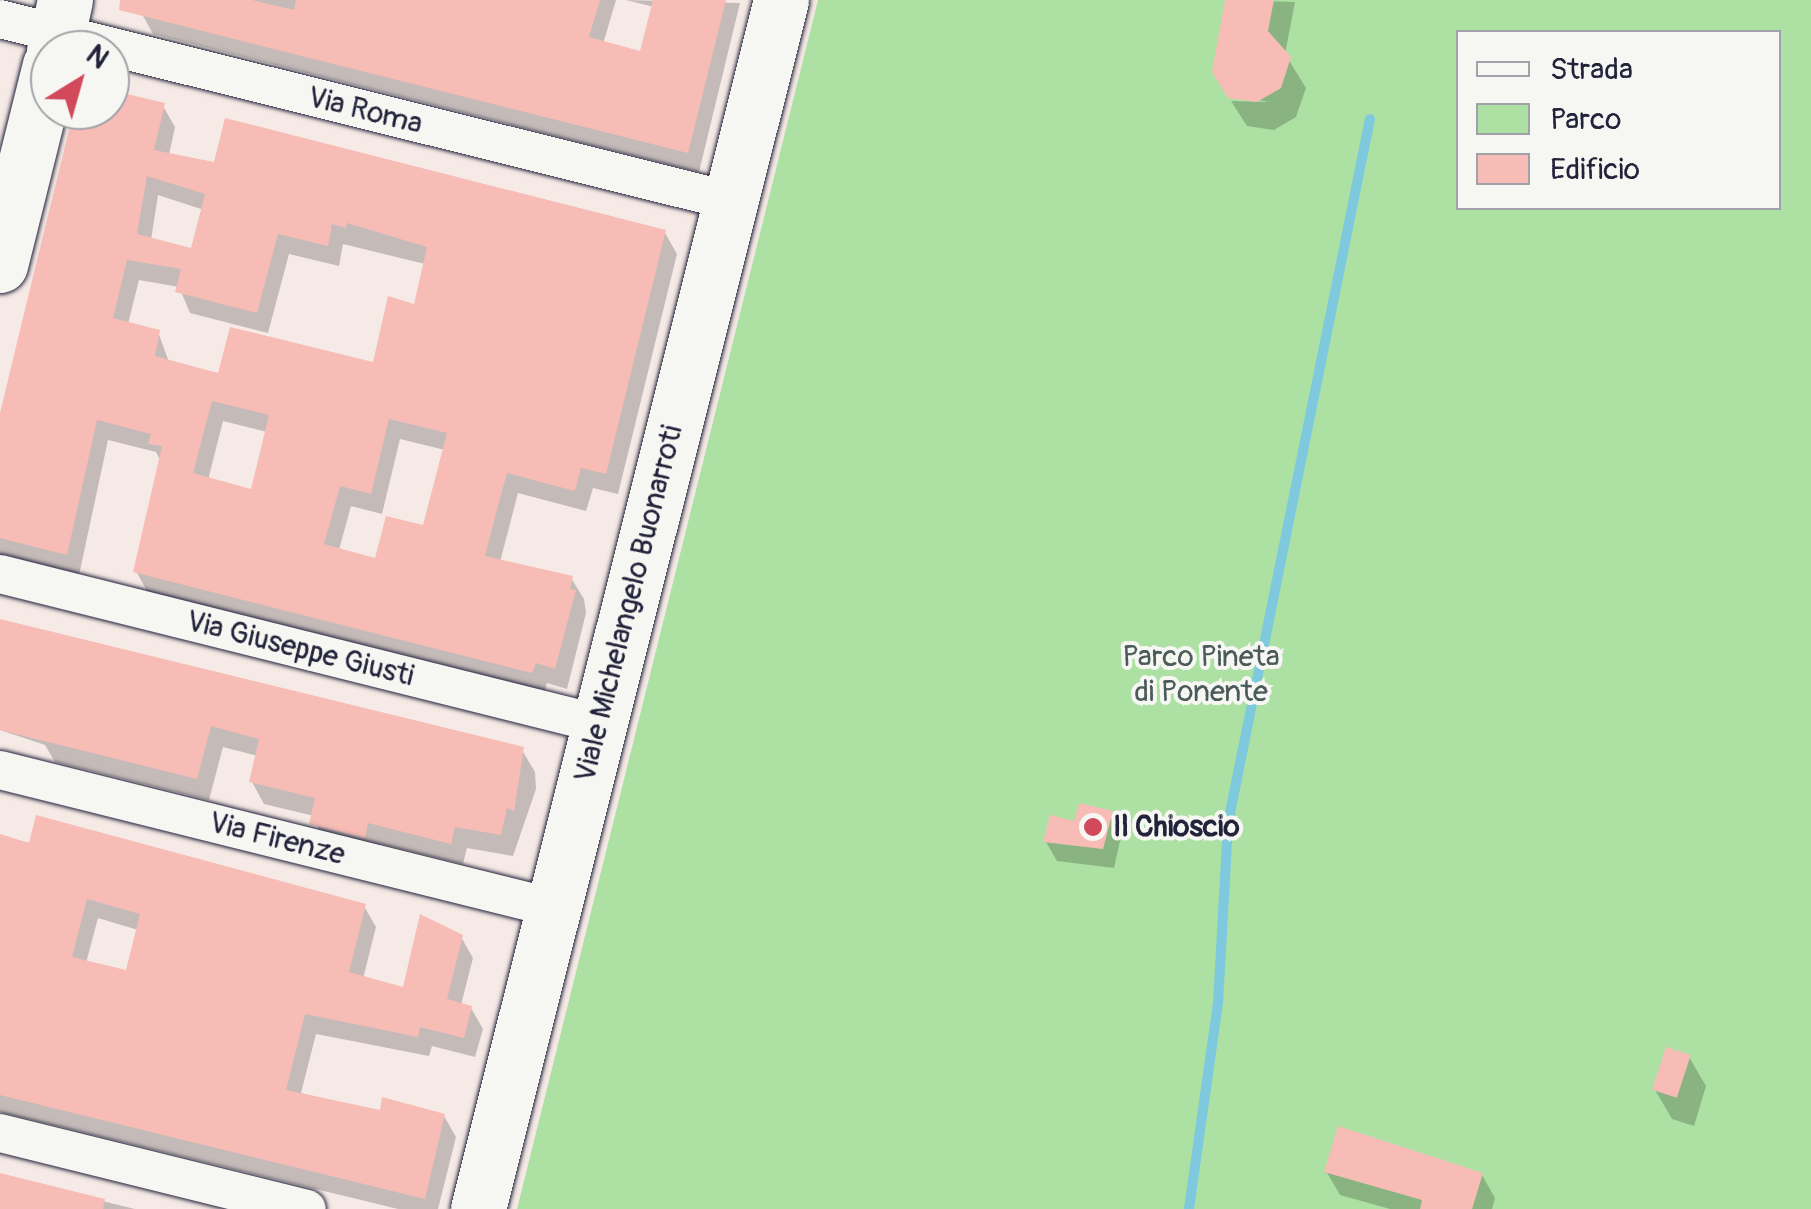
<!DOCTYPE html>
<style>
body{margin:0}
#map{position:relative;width:1811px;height:1209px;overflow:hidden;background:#f6eae6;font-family:Pangolin,sans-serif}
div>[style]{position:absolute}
.green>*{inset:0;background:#ace1a3}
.shadow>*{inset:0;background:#0003}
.stream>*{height:10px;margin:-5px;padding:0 5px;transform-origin:5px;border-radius:5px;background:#7ec9de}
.building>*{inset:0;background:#f7bcb5;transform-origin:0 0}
.roads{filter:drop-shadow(0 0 2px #22223b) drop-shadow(0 0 2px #22223b)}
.street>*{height:38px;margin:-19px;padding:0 19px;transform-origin:19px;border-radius:19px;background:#f6f6f2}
.secondary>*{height:55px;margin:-27.5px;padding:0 27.5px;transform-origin:27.5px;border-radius:27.5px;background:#f6f6f2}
.dots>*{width:28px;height:28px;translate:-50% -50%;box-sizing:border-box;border:5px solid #f6f6f2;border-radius:50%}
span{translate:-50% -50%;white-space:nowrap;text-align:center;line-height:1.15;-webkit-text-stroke:8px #f6f6f2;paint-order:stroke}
.street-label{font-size:30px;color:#22223b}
.park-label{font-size:30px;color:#4b5b5a}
.poi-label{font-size:30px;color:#22223b;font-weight:700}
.left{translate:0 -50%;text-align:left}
.legend{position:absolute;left:1456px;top:30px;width:325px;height:180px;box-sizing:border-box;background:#f6f6f2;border:2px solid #a1a1a9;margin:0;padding:12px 18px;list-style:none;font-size:30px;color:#22223b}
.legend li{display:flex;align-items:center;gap:20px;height:50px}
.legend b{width:50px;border:2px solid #a1a1a9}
.north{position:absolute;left:30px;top:30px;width:100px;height:100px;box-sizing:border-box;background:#f6f6f2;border:2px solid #a1a1a9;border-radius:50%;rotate:37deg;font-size:28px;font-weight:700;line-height:40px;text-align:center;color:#22223b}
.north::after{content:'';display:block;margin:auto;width:35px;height:45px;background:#d1495b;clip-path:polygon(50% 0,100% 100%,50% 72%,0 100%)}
</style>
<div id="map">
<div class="green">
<i style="clip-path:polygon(evenodd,818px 0,1811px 0,1811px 1209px,517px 1209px,818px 0,1458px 32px,1778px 32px,1778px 208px,1458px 208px,1458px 32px)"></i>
</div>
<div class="shadow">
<i style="clip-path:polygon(146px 0,616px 0,603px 44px,642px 54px,654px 7px,626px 0,740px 3px,699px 172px,153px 34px,142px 14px)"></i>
<i style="clip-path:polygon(1226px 0,1295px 2px,1285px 54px,1306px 88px,1296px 117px,1274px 130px,1247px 126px,1231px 101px,1270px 102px,1228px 95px)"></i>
<i style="clip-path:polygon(evenodd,110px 93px,163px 106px,175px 127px,169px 155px,665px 233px,677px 254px,618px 494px,593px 488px,586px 511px,518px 493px,500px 562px,571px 578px,584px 599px,586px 613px,567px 689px,547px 683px,544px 693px,148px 593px,136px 571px,161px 462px,156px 452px,108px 440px,79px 575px,0 555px,0 423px,77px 110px,110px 110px,110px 93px,158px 195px,204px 210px,193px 251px,151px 240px,158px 195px,110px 93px,343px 244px,425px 264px,415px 307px,375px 365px,220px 376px,169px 362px,158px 332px,128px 324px,139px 280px,179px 287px,190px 313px,268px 333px,289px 254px,339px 266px,343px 244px,110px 93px,223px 421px,267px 432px,253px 492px,208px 480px,223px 421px,110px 93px,400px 439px,445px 450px,425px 528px,377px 561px,339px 550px,351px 506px,382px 514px,400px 439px)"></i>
<i style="clip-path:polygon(0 621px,522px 750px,535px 772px,536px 789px,513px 856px,467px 848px,463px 864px,380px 844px,377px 858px,324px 845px,314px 816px,264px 804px,252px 782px,258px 756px,223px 747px,209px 800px,55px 762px,45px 745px,0 730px)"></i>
<i style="clip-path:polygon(1111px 813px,1122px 832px,1114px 868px,1057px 861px,1046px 842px)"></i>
<i style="clip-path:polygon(evenodd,0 837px,364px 906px,376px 927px,363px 979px,405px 990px,461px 937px,473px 958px,461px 1005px,471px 1008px,483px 1029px,475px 1057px,432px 1046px,429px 1056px,316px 1034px,301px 1093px,382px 1113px,444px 1116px,456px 1137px,438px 1209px,398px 1209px,0 1112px,0 837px,98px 918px,138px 930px,128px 973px,86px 963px,98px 918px)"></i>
<i style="clip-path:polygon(1689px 1057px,1706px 1086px,1694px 1126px,1672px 1119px,1655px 1090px)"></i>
<i style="clip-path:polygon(1326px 1171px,1482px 1175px,1495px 1198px,1492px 1209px,1390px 1209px,1340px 1195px)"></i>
<i style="clip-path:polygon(0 1176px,135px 1209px,0 1209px)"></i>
</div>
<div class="stream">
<i style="left:1189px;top:1209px;width:208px;rotate:-82deg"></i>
<i style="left:1218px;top:1003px;width:180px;rotate:-86.8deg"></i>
<i style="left:1228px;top:823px;width:718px;rotate:-78.6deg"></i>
</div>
<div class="building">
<i style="clip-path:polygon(120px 0,252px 0,294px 10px,296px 0,600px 0,589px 37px,640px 51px,653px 0,726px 0,688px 153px,119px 10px)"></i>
<i style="clip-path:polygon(1225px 0,1274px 0,1268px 31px,1291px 57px,1281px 88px,1257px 102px,1228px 98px,1212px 72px)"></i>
<i style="clip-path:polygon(evenodd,110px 90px,165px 103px,154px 150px,214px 162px,225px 118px,666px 230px,606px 474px,581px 468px,575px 491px,507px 473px,496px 513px,485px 556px,573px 576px,570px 589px,576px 590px,555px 669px,536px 663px,532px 673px,133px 572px,162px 446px,148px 444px,151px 434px,97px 420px,67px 555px,0 538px,0 413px,28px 297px,74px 110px,110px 110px,110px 90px,147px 176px,205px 194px,191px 248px,137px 234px,147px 176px,110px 90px,347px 223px,427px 247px,414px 304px,388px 296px,373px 362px,230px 327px,218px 373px,155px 356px,160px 330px,113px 318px,127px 260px,181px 269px,175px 292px,257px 313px,278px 234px,328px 246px,332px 224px,346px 228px,347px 223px,110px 90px,212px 401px,269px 415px,251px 489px,193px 473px,212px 401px,110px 90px,389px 419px,447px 433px,423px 525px,386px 516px,375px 558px,324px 544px,340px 486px,371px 494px,389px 419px)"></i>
<i style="clip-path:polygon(0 619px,524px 747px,514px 811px,507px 808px,501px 835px,455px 827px,451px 844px,368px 823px,365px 838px,309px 824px,315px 798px,249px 782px,259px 739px,211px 726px,197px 779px,0 730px)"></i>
<i style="clip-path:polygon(1079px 803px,1113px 811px,1103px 849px,1043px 842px,1050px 815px,1074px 821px)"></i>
<i style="clip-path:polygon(evenodd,36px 815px,366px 904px,349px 972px,403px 987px,420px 914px,463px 935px,447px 999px,472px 1006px,464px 1038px,420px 1027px,418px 1037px,305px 1014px,286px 1090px,380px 1110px,382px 1097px,445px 1114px,425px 1199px,0 1095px,0 834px,29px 843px,36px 815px,87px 899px,140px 914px,126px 970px,72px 957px,87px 899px)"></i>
<i style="left:1666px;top:1047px;width:26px;height:45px;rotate:18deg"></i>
<i style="clip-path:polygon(1338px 1126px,1483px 1173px,1472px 1209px,1420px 1209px,1422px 1200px,1324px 1172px)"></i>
<i style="clip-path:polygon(0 1173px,105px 1199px,103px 1209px,0 1209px)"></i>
</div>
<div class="roads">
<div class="street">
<i style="left:0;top:19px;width:753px;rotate:13.98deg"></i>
<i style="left:0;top:574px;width:618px;rotate:14.04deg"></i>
<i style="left:0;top:770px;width:571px;rotate:13.99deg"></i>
<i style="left:0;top:1133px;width:316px;rotate:13.9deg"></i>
</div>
<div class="secondary">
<i style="left:54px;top:50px;width:51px;rotate:-77.6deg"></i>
<i style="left:0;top:265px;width:206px;rotate:-76deg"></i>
<i style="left:478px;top:1209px;width:1246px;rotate:-75.93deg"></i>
</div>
</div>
<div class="dots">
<i style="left:1093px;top:827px;background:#d1495b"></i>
</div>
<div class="street-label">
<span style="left:365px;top:111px;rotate:14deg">Via Roma</span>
<span style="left:629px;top:604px;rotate:-76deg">Viale Michelangelo Buonarroti</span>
<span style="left:300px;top:649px;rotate:14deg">Via Giuseppe Giusti</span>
<span style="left:277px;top:839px;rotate:14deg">Via Firenze</span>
</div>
<div class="park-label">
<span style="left:1201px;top:674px">Parco Pineta<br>di Ponente</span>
</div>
<div class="poi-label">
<span class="left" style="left:1113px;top:827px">Il Chioscio</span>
</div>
<ul class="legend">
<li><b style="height:12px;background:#f6f6f2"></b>Strada</li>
<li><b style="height:28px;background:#ace1a3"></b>Parco</li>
<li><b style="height:28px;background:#f7bcb5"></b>Edificio</li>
</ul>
<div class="north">N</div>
</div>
